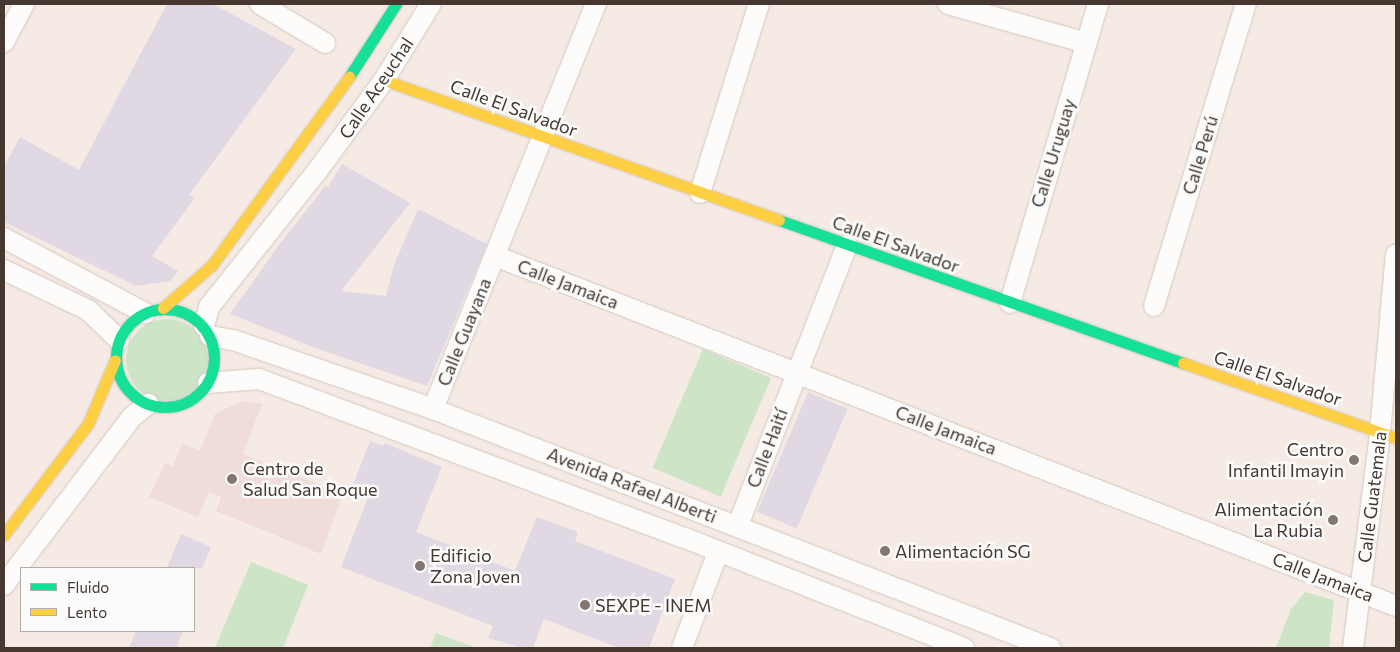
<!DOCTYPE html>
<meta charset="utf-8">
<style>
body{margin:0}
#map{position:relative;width:1400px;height:652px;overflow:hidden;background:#f6ebe4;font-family:Commissioner,sans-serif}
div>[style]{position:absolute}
.medical>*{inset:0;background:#f0dcd8}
.green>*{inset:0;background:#cde4c6;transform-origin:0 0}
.round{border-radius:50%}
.building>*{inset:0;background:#e0d8e2;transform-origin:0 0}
.roads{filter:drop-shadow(0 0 1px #d3c8c1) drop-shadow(0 0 1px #d3c8c1)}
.street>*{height:20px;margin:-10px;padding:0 10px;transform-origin:10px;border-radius:10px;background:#fefcfb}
.fast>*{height:11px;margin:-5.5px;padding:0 5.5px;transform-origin:5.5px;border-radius:5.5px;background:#16e098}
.fast>.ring{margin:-5.5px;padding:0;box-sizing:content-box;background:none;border:11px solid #16e098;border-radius:50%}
.slow>*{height:11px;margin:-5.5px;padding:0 5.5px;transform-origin:5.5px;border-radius:5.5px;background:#ffcf43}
.dots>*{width:14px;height:14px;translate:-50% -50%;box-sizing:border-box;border:2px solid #fbfbfb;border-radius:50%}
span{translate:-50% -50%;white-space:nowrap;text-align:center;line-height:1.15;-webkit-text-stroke:5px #fbfbfb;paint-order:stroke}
.street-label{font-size:18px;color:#463830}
.poi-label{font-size:18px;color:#463830}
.right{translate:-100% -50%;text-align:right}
.left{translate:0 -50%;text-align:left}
.frame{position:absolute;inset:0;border:5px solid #463830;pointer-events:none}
.legend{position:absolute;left:20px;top:567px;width:175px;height:65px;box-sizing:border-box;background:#fbfbfb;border:1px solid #b3adaa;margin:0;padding:6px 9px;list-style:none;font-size:15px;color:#463830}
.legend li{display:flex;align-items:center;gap:10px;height:25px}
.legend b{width:25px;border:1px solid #b3adaa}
</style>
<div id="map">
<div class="medical">
<i style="clip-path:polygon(242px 401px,262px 404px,243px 454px,343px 494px,321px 554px,216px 511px,221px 497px,209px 492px,198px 517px,149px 497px,165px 463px,173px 466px,182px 444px,200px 450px,215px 414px)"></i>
</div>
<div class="green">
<i class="round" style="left:126px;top:319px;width:82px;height:82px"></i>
<i style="left:703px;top:349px;width:74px;height:129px;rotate:23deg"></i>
<i style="clip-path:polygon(251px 562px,308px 585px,283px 648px,215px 648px)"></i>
<i style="clip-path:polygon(1305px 592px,1334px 600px,1329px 648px,1276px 648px,1291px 609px)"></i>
<i style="clip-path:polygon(436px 633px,477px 648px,430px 648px)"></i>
</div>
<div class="building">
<i style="clip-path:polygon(167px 4px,213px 4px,296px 49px,189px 195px,195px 198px,152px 256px,178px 271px,170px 281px,136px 286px,4px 222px,4px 167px,20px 137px,79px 170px)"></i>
<i style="clip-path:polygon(342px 164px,410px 203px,341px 291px,386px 296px,394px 265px,418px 209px,487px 244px,427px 386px,318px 349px,230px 314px,279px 245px,326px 185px,328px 187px)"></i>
<i style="left:808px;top:392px;width:43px;height:130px;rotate:23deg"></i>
<i style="clip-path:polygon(370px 441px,384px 446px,385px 443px,442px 467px,416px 532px,515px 571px,537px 517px,578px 532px,575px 541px,675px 579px,649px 648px,619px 648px,544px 619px,533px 648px,523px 648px,488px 638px,493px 626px,341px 567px,370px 492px,353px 485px)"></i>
<i style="clip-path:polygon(181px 534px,211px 547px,202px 568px,167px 568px)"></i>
<i style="clip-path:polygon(136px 631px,183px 631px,176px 648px,129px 648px)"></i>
</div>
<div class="roads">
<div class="street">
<i style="left:260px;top:4px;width:76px;rotate:31deg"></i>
<i style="left:948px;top:4px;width:144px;rotate:15.7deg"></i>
<i style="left:4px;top:42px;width:43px;rotate:-62.2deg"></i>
<i style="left:700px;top:193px;width:198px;rotate:-72.7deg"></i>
<i style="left:4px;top:238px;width:160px;rotate:28deg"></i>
<i style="left:495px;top:256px;width:967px;rotate:21.23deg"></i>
<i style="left:4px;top:270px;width:93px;rotate:25.5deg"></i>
<i style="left:88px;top:310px;width:43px;rotate:44.1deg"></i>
<i style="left:1010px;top:303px;width:312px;rotate:-73.6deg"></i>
<i style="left:1154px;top:306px;width:316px;rotate:-73.1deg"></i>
<i style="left:204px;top:326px;width:20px;rotate:-75deg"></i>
<i style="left:209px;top:307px;width:175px;rotate:-51.5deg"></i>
<i style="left:318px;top:170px;width:112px;rotate:-53.7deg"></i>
<i style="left:384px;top:80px;width:89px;rotate:-58.3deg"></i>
<i style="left:210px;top:336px;width:23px;rotate:10deg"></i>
<i style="left:233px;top:340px;width:212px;rotate:19deg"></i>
<i style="left:433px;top:409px;width:662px;rotate:21.17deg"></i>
<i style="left:208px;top:383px;width:51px;rotate:-4.5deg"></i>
<i style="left:259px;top:379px;width:455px;rotate:20.5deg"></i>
<i style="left:685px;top:538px;width:300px;rotate:21.5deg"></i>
<i style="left:433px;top:409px;width:437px;rotate:-68.1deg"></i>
<i style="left:738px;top:525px;width:300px;rotate:-68.7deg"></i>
<i style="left:4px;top:585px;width:211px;rotate:-52.7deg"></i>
<i style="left:132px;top:417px;width:21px;rotate:-39deg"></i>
<i style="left:682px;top:648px;width:103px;rotate:-69.4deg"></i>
<i style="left:1353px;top:648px;width:217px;rotate:-82.8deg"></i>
<i style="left:1380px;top:433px;width:179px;rotate:-84.9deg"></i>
</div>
<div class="fast">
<i style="left:349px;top:77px;width:87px;rotate:-57.2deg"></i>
<i style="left:779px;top:220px;width:429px;rotate:19.5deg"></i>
<i class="ring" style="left:116px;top:309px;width:87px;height:87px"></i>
</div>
<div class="slow">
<i style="left:384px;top:80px;width:419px;rotate:19.5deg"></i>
<i style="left:163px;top:308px;width:65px;rotate:-41.3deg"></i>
<i style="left:212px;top:265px;width:233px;rotate:-53.9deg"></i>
<i style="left:1183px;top:363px;width:226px;rotate:19.4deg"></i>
<i style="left:4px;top:535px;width:139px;rotate:-52.9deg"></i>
<i style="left:88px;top:424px;width:69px;rotate:-67.1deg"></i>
</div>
</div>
<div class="dots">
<i style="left:1354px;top:460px;background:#84776f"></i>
<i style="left:232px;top:479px;background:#84776f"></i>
<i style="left:1333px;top:520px;background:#84776f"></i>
<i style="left:885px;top:551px;background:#84776f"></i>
<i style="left:420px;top:566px;background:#84776f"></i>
<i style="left:585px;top:605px;background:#84776f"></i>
</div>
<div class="street-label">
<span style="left:376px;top:88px;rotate:-56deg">Calle Aceuchal</span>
<span style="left:514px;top:108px;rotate:20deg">Calle El Salvador</span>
<span style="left:1053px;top:153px;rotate:-73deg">Calle Uruguay</span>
<span style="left:1200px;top:155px;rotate:-73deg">Calle Perú</span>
<span style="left:896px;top:244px;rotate:20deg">Calle El Salvador</span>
<span style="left:568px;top:284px;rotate:21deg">Calle Jamaica</span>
<span style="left:464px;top:332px;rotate:-68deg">Calle Guayana</span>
<span style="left:1278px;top:378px;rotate:19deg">Calle El Salvador</span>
<span style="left:946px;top:430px;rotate:21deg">Calle Jamaica</span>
<span style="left:767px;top:448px;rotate:-69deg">Calle Haití</span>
<span style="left:632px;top:485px;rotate:21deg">Avenida Rafael Alberti</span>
<span style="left:1372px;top:497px;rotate:-83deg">Calle Guatemala</span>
<span style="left:1323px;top:577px;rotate:21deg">Calle Jamaica</span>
</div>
<div class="poi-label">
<span class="right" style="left:1344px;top:460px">Centro<br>Infantil Imayin</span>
<span class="left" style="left:243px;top:479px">Centro de<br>Salud San Roque</span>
<span class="right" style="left:1323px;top:520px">Alimentación<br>La Rubia</span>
<span class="left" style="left:895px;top:551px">Alimentación SG</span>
<span class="left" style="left:430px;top:566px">Edificio<br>Zona Joven</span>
<span class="left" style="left:595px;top:605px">SEXPE - INEM</span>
</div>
<div class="frame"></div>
<ul class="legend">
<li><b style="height:6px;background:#16e098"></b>Fluido</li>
<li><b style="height:6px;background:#ffcf43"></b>Lento</li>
</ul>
</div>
